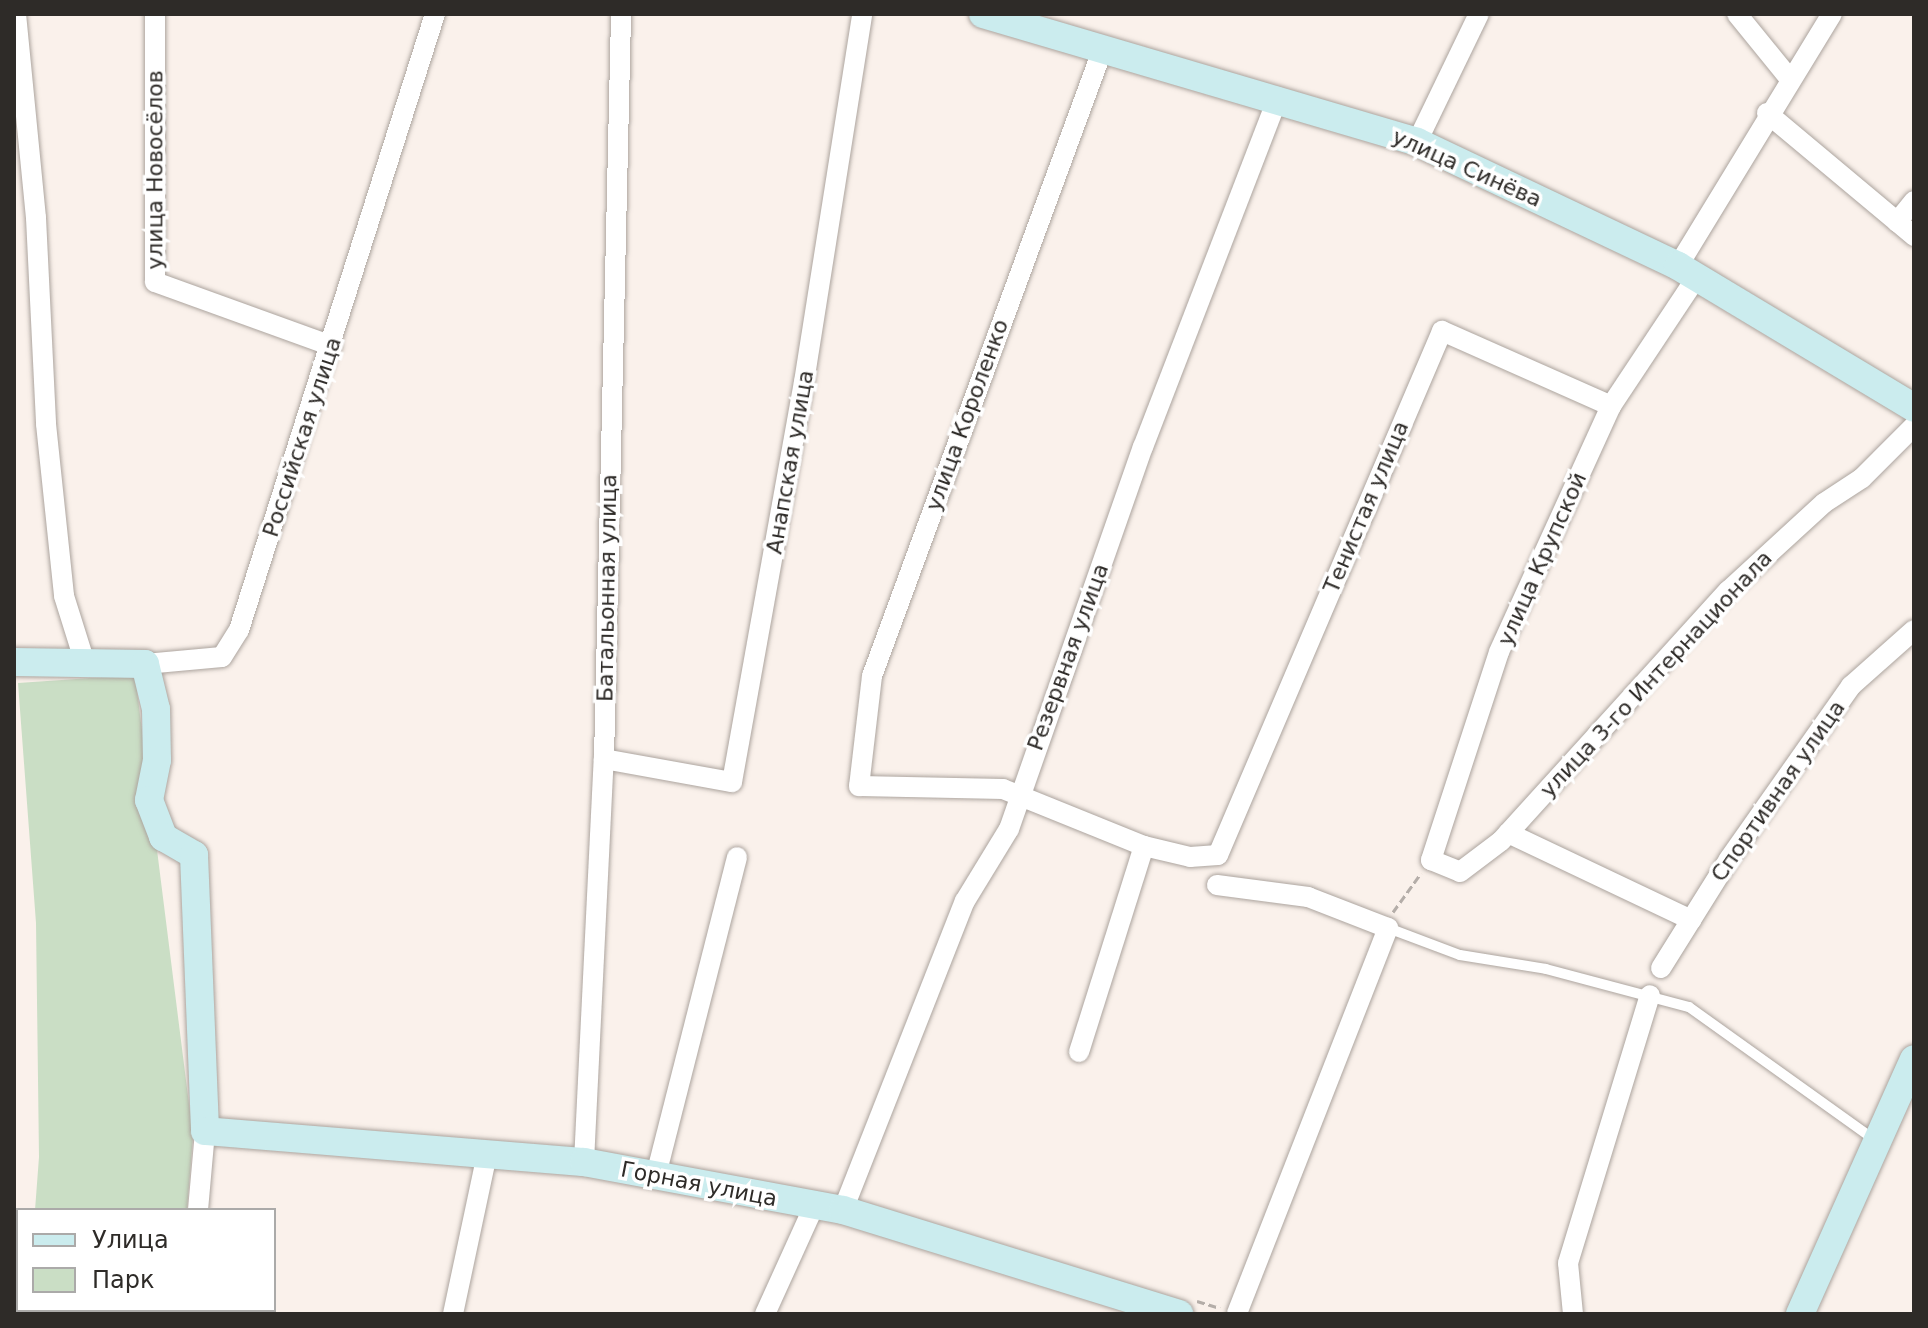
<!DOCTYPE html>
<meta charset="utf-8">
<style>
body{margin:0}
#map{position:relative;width:1928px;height:1328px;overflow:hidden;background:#faf1eb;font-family:"DejaVu Sans",sans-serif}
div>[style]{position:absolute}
.green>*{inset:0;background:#cadec5}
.path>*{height:3px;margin-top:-1.5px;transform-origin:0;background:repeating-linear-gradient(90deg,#b4ada8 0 8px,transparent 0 12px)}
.roads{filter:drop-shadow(0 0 2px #aca49e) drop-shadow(0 0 2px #aca49e)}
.lane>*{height:10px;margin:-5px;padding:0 5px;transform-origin:5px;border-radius:5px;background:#fff}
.street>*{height:20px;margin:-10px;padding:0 10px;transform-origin:10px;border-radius:10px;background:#fff}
.secondary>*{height:28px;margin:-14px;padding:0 14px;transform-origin:14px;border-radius:14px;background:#cbecee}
span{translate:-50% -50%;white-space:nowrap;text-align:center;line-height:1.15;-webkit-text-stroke:7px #fff;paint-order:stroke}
.street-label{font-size:22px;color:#2e2b28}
.frame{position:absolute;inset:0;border:16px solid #2e2b28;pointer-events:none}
.legend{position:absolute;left:16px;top:1208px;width:260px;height:104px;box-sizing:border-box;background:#fff;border:2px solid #abaaa9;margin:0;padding:10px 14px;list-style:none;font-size:24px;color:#2e2b28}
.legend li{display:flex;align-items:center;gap:16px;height:40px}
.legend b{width:40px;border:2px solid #abaaa9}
</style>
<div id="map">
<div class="green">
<i style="clip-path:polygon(135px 675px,193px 1136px,187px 1210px,35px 1210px,39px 1157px,36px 923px,18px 683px)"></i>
<i style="clip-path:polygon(18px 1285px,18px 1310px,179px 1310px,178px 1314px,14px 1314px)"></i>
</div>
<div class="path">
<i style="left:1393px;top:912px;width:48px;rotate:-54.3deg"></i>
<i style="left:1197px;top:1301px;width:24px;rotate:17deg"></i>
</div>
<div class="roads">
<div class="lane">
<i style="left:1388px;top:928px;width:77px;rotate:20.6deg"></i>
<i style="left:1460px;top:955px;width:87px;rotate:9.2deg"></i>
<i style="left:1546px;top:969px;width:148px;rotate:14.9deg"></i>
<i style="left:1689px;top:1007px;width:229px;rotate:35.6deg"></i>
</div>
<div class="street">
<i style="left:16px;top:14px;width:205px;rotate:84.4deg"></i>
<i style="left:36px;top:218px;width:206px;rotate:87.2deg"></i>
<i style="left:46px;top:424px;width:173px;rotate:84deg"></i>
<i style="left:64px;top:596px;width:70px;rotate:72.6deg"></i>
<i style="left:155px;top:14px;width:268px;rotate:90deg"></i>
<i style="left:155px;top:282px;width:188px;rotate:19.9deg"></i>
<i style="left:1737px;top:14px;width:82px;rotate:50.9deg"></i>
<i style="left:1102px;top:51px;width:666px;rotate:110.2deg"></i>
<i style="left:872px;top:676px;width:111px;rotate:96.7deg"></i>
<i style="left:859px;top:786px;width:144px;rotate:1.2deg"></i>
<i style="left:1003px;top:789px;width:152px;rotate:22deg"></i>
<i style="left:1144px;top:846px;width:47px;rotate:13.4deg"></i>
<i style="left:1190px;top:857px;width:28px;rotate:-4deg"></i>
<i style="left:1218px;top:855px;width:570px;rotate:-66.85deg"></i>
<i style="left:1442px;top:331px;width:185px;rotate:23.9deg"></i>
<i style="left:1767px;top:113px;width:192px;rotate:39.9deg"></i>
<i style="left:1417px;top:142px;width:142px;rotate:-64.2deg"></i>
<i style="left:1897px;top:222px;width:27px;rotate:-51deg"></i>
<i style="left:1678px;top:266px;width:295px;rotate:-58.6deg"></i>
<i style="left:1696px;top:278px;width:154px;rotate:123.6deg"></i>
<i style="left:1611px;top:406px;width:270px;rotate:114.5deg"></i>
<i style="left:1499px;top:652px;width:219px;rotate:108.1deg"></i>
<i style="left:1431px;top:860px;width:31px;rotate:22deg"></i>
<i style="left:1460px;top:872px;width:51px;rotate:-37.1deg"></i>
<i style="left:1501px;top:841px;width:338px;rotate:-47.8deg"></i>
<i style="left:1728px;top:591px;width:130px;rotate:-42.5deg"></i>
<i style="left:1824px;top:503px;width:45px;rotate:-33.3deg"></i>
<i style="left:1862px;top:478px;width:74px;rotate:-45deg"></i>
<i style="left:145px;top:664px;width:77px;rotate:-5.2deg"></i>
<i style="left:222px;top:657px;width:32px;rotate:-58deg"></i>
<i style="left:239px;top:630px;width:646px;rotate:-72.35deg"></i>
<i style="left:604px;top:759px;width:130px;rotate:10.2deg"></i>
<i style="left:732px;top:782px;width:406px;rotate:-79.8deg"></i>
<i style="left:804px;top:382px;width:373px;rotate:-81deg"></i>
<i style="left:1508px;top:833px;width:203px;rotate:25.4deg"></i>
<i style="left:1217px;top:885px;width:92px;rotate:7.5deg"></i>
<i style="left:1308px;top:897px;width:86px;rotate:21.2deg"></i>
<i style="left:1388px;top:928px;width:414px;rotate:111.4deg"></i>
<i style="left:1661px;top:968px;width:128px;rotate:-58deg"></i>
<i style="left:1729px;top:859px;width:212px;rotate:-54.8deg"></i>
<i style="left:1851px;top:686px;width:84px;rotate:-41.6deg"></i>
<i style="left:1079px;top:1052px;width:216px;rotate:-72.5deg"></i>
<i style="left:584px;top:1162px;width:403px;rotate:-87.2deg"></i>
<i style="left:604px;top:759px;width:745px;rotate:-88.69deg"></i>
<i style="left:656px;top:1175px;width:328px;rotate:-75.7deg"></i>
<i style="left:198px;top:1210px;width:79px;rotate:-84.9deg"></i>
<i style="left:843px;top:1210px;width:332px;rotate:-68.5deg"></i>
<i style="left:965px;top:901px;width:84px;rotate:-58.6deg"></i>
<i style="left:1009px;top:829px;width:405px;rotate:-70.7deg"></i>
<i style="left:1143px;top:447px;width:375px;rotate:-68.9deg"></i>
<i style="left:188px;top:1314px;width:4px;rotate:-76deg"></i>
<i style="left:453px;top:1314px;width:164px;rotate:-78deg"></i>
<i style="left:765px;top:1314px;width:119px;rotate:-65.6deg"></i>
<i style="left:1573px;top:1314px;width:51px;rotate:-95.6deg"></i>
<i style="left:1568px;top:1263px;width:280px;rotate:-73deg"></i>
</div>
<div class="secondary">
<i style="left:983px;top:14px;width:452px;rotate:16.4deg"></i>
<i style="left:1417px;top:142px;width:289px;rotate:25.4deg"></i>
<i style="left:1678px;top:266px;width:275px;rotate:31deg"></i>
<i style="left:14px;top:662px;width:131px;rotate:0.9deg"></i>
<i style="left:145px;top:664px;width:46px;rotate:76.3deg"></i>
<i style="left:156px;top:709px;width:51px;rotate:88.9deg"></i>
<i style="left:157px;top:760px;width:41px;rotate:101.3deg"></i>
<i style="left:149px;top:800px;width:40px;rotate:69deg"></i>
<i style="left:163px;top:837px;width:36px;rotate:30deg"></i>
<i style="left:194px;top:855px;width:276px;rotate:87.7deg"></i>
<i style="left:205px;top:1131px;width:380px;rotate:4.7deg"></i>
<i style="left:584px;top:1162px;width:263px;rotate:10.5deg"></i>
<i style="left:843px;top:1210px;width:352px;rotate:17.2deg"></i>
<i style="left:1800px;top:1314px;width:279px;rotate:-65.9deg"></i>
</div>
</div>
<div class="street-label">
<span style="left:1467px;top:168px;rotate:24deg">улица Синёва</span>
<span style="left:155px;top:170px;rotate:-90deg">улица Новосёлов</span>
<span style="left:967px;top:415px;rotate:-70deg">улица Короленко</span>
<span style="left:302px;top:437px;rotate:-72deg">Российская улица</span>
<span style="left:790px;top:462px;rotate:-80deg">Анапская улица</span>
<span style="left:1366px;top:507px;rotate:-67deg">Тенистая улица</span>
<span style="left:1542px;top:559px;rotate:-66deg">улица Крупской</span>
<span style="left:607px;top:588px;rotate:-89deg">Батальонная улица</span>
<span style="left:1068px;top:657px;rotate:-70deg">Резервная улица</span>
<span style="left:1656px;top:674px;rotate:-47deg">улица 3-го Интернационала</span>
<span style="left:1778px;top:791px;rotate:-55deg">Спортивная улица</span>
<span style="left:699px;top:1184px;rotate:11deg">Горная улица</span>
</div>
<div class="frame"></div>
<ul class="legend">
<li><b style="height:10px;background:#cbecee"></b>Улица</li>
<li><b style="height:22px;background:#cadec5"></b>Парк</li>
</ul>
</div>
